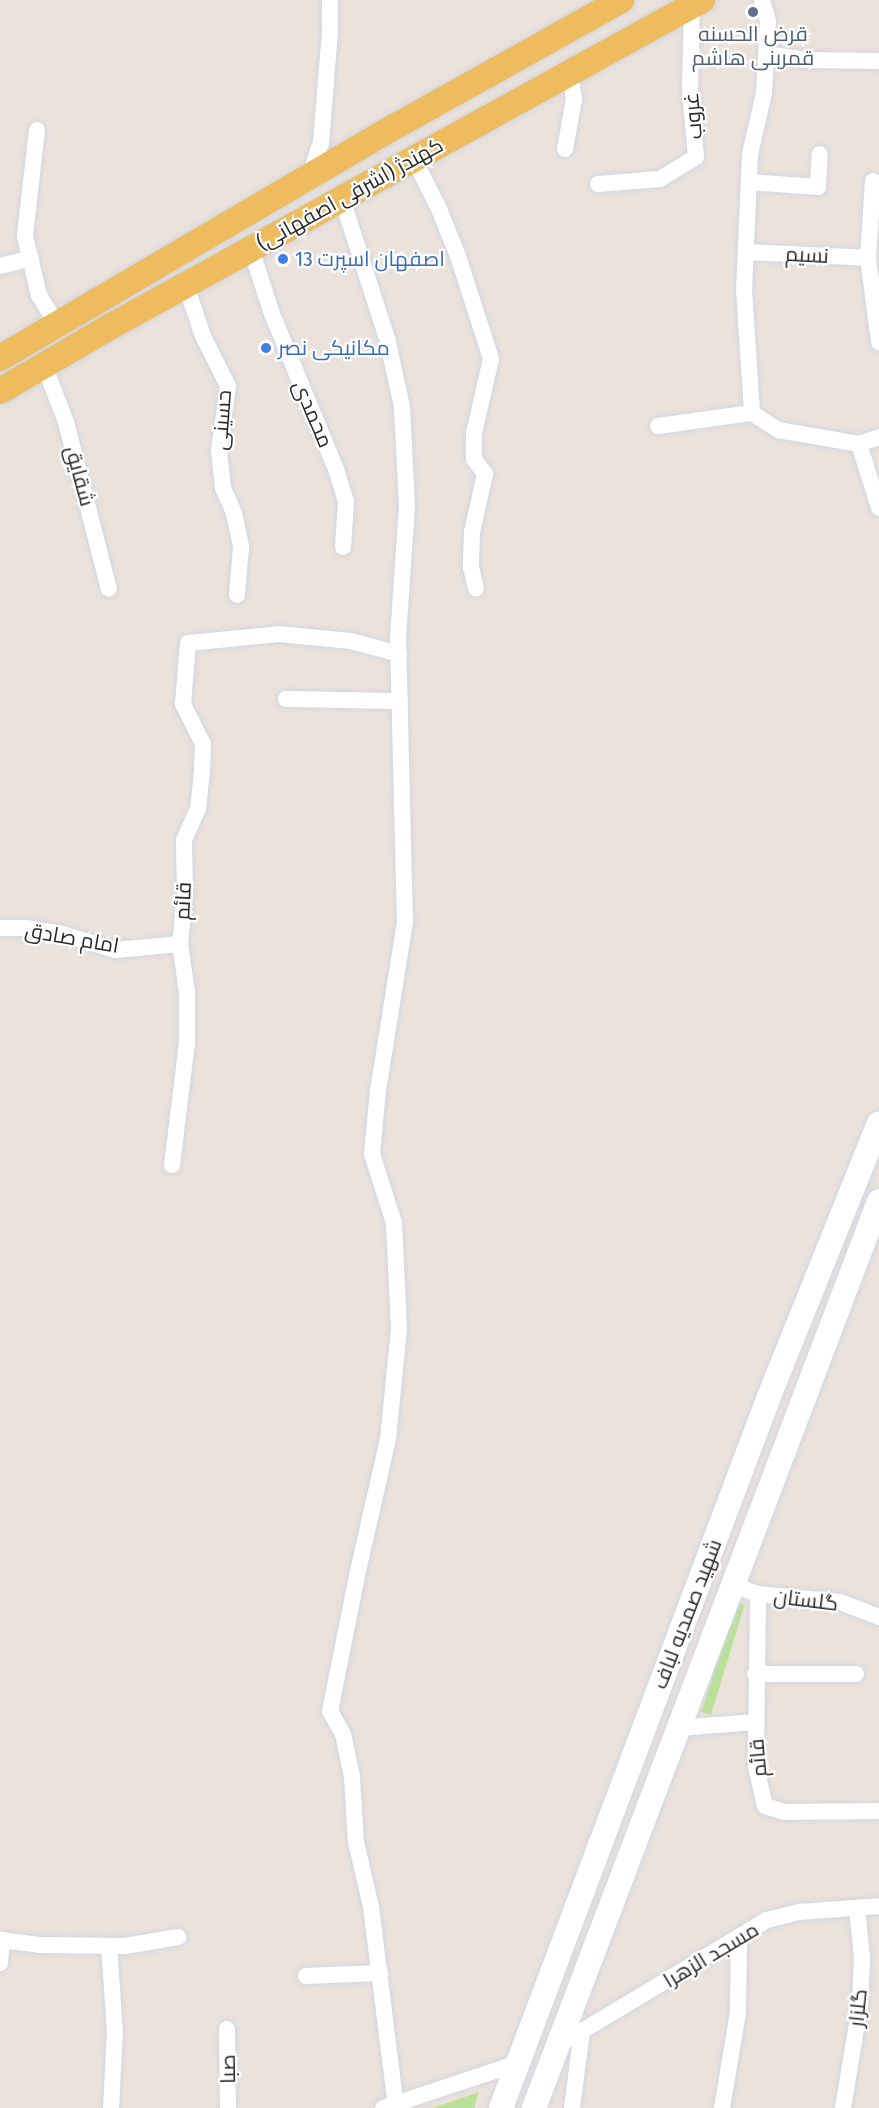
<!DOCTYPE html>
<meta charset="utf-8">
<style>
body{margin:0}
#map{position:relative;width:879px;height:2108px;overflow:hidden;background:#ebe2db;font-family:"Fira Sans Condensed",Cairo,sans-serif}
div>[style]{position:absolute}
.green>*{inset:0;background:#b9e198;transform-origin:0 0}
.roads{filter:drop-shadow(0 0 2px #d0d6e2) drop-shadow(0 0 2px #d0d6e2)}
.minor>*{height:16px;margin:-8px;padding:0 8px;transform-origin:8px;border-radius:8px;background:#fff}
.secondary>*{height:24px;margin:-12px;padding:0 12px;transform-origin:12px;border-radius:12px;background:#fff}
.primary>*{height:26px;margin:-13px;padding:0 13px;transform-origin:13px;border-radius:13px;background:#eebb5e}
.dots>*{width:16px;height:16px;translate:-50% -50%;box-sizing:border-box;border:3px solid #fff;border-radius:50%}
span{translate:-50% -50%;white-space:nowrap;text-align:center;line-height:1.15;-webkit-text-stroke:4.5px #fff;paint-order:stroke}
.service-label{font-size:21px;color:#4e5e75}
.street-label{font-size:21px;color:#292929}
.shop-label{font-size:21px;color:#366cbe}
.left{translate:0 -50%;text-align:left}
</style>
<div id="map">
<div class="green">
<i style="left:735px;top:1602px;width:10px;height:115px;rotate:17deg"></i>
<i style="clip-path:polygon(479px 2092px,474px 2108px,433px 2108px)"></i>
</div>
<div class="roads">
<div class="minor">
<i style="left:762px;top:0;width:22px;rotate:74deg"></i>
<i style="left:768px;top:21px;width:72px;rotate:93.2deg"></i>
<i style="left:764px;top:93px;width:63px;rotate:102.9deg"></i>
<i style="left:750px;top:154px;width:135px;rotate:92.5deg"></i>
<i style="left:744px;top:289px;width:124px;rotate:86.3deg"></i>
<i style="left:752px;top:413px;width:31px;rotate:33deg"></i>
<i style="left:778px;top:430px;width:82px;rotate:9.8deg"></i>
<i style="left:859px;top:444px;width:21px;rotate:-19deg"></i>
<i style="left:766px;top:54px;width:42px;rotate:8.1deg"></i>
<i style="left:808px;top:60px;width:71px;rotate:0.8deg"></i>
<i style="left:37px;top:130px;width:107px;rotate:96.5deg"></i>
<i style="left:25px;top:236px;width:61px;rotate:76.7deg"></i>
<i style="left:39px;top:295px;width:35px;rotate:59deg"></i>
<i style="left:565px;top:149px;width:51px;rotate:-79.8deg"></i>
<i style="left:574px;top:99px;width:26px;rotate:-99deg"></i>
<i style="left:414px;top:159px;width:56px;rotate:63.4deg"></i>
<i style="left:439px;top:209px;width:51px;rotate:68deg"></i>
<i style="left:458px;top:256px;width:108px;rotate:72.2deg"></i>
<i style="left:491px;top:359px;width:76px;rotate:102.9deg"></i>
<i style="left:474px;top:433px;width:26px;rotate:90deg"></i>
<i style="left:474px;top:459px;width:19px;rotate:54deg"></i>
<i style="left:485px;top:474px;width:59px;rotate:102.6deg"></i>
<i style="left:472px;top:532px;width:35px;rotate:92deg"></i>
<i style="left:471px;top:567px;width:22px;rotate:77deg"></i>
<i style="left:309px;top:177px;width:36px;rotate:-71deg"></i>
<i style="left:321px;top:143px;width:111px;rotate:-85.4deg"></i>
<i style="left:330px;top:32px;width:32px;rotate:-90deg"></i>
<i style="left:873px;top:181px;width:77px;rotate:93.7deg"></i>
<i style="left:868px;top:258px;width:85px;rotate:82.5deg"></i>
<i style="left:749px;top:182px;width:69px;rotate:4.1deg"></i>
<i style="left:818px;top:187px;width:33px;rotate:-87deg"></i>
<i style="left:598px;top:184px;width:62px;rotate:-4.6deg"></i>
<i style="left:660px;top:179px;width:42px;rotate:-31.4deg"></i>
<i style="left:696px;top:157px;width:66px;rotate:-95.2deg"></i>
<i style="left:690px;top:91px;width:85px;rotate:-88.7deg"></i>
<i style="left:342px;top:199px;width:146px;rotate:72.1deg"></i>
<i style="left:387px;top:338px;width:71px;rotate:77.7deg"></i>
<i style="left:402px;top:407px;width:99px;rotate:87.1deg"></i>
<i style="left:407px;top:506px;width:132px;rotate:93.9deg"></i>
<i style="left:398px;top:638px;width:284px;rotate:88.6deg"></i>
<i style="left:405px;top:922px;width:170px;rotate:99.1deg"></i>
<i style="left:378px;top:1090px;width:64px;rotate:95.4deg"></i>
<i style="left:372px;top:1154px;width:72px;rotate:72.3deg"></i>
<i style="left:394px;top:1223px;width:106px;rotate:87.3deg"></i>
<i style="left:399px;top:1329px;width:111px;rotate:95.7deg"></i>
<i style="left:388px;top:1439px;width:140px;rotate:102.8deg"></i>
<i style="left:357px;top:1576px;width:138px;rotate:101.3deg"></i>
<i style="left:330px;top:1711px;width:26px;rotate:61deg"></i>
<i style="left:343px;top:1734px;width:44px;rotate:78.2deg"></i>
<i style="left:352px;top:1777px;width:65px;rotate:86.5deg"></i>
<i style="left:356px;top:1842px;width:67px;rotate:77deg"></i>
<i style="left:371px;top:1907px;width:203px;rotate:82.9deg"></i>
<i style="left:251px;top:249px;width:68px;rotate:72.1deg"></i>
<i style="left:272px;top:314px;width:168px;rotate:67.6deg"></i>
<i style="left:336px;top:469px;width:34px;rotate:73deg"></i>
<i style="left:346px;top:501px;width:46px;rotate:93.7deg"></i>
<i style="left:746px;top:252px;width:122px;rotate:2.8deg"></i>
<i style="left:0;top:266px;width:32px;rotate:-14deg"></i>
<i style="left:186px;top:285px;width:54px;rotate:71.6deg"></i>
<i style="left:203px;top:336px;width:56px;rotate:63.4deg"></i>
<i style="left:228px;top:386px;width:65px;rotate:98deg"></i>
<i style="left:219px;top:450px;width:38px;rotate:84deg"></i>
<i style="left:223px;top:488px;width:27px;rotate:66deg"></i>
<i style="left:234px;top:513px;width:35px;rotate:78deg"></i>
<i style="left:241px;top:547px;width:48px;rotate:94.8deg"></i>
<i style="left:44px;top:365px;width:61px;rotate:68.9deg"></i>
<i style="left:66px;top:422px;width:172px;rotate:75.6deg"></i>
<i style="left:658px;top:426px;width:95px;rotate:-7.9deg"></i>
<i style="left:859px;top:444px;width:67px;rotate:72.6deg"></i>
<i style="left:286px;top:699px;width:114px;rotate:1deg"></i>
<i style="left:0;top:928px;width:26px"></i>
<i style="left:26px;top:928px;width:36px;rotate:9deg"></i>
<i style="left:62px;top:934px;width:55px;rotate:16.8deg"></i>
<i style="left:115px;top:950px;width:65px;rotate:-5.3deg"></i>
<i style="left:172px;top:1165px;width:124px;rotate:-83deg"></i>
<i style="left:187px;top:1042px;width:50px;rotate:-90deg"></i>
<i style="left:187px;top:992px;width:49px;rotate:-98.3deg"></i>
<i style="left:180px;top:944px;width:50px;rotate:-84.3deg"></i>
<i style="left:185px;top:894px;width:54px;rotate:-91.1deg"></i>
<i style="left:184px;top:840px;width:34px;rotate:-66deg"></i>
<i style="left:198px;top:809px;width:37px;rotate:-84deg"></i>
<i style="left:202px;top:772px;width:28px;rotate:-88deg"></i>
<i style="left:203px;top:744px;width:45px;rotate:-116.6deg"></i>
<i style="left:183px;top:704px;width:61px;rotate:-85.3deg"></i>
<i style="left:188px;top:643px;width:91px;rotate:-5.6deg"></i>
<i style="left:279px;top:634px;width:72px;rotate:5.6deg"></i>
<i style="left:351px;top:641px;width:50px;rotate:15.2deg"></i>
<i style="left:733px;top:1585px;width:27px;rotate:20deg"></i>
<i style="left:758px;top:1594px;width:82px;rotate:5.6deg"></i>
<i style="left:840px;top:1602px;width:42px;rotate:21deg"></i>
<i style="left:758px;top:1594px;width:173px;rotate:90.7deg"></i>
<i style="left:756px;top:1767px;width:40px;rotate:77deg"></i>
<i style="left:765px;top:1806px;width:21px;rotate:17deg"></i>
<i style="left:785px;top:1812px;width:94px;rotate:-0.6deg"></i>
<i style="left:755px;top:1674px;width:101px"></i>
<i style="left:678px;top:1728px;width:78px;rotate:-4.4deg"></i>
<i style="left:0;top:1940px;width:38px;rotate:7deg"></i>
<i style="left:38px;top:1945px;width:87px;rotate:0.7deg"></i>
<i style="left:125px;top:1946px;width:54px;rotate:-9.6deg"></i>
<i style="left:109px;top:1946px;width:86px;rotate:86deg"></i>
<i style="left:115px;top:2032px;width:76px;rotate:93deg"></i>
<i style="left:0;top:1963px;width:23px;rotate:-85deg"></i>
<i style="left:306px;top:1976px;width:74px;rotate:-2.3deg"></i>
<i style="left:227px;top:2029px;width:79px;rotate:89.3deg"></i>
<i style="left:557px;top:2046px;width:245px;rotate:-31deg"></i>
<i style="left:767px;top:1920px;width:34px;rotate:-14deg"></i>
<i style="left:800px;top:1912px;width:79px;rotate:-4.3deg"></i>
<i style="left:383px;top:2108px;width:142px;rotate:-18.4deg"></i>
<i style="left:572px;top:2108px;width:78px;rotate:-82.6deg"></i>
<i style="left:722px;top:2108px;width:97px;rotate:-80.5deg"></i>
<i style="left:738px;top:2012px;width:74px;rotate:-89.2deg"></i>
<i style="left:843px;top:2108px;width:104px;rotate:-80.6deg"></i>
<i style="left:860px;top:2005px;width:47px;rotate:-87.6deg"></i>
<i style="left:862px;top:1958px;width:50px;rotate:-95.7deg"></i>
</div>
<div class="secondary">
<i style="left:501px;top:2108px;width:758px;rotate:-69.36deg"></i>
<i style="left:768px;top:1399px;width:297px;rotate:-68.1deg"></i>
<i style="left:534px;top:2108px;width:970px;rotate:-69.17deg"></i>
</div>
<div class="primary">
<i style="left:0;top:358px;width:459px;rotate:-30.4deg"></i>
<i style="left:396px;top:126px;width:258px;rotate:-29.2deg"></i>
<i style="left:0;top:391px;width:123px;rotate:-30.3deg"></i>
<i style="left:106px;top:329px;width:681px;rotate:-28.9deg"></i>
</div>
</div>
<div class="dots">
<i style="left:753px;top:12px;background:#5c6f8a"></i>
<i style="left:283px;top:259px;background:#3f7fe0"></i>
<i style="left:266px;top:348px;background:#3f7fe0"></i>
</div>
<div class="service-label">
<span style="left:753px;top:46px">قرض الحسنه<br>قمربنی هاشم</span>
</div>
<div class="street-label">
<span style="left:693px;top:116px;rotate:-95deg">غروب</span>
<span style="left:350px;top:194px;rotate:-29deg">کهندژ (اشرفی اصفهانی)</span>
<span style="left:807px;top:255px;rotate:3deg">نسیم</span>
<span style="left:313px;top:414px;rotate:67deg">محمدی</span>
<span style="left:222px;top:420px;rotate:-86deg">حسینی</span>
<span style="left:80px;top:476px;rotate:75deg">شقایق</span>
<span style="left:183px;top:901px;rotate:-87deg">قائم</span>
<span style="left:72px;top:938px;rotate:10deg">امام صادق</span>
<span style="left:806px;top:1600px;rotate:7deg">گلستان</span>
<span style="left:687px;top:1614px;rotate:-69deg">شهید صمدیه لباف</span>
<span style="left:758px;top:1758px;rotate:-95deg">قائم</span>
<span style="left:711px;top:1955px;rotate:-31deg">مسجد الزهرا</span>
<span style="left:858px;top:2008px;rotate:-84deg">گلزار</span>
<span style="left:228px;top:2069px;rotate:-91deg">صبا</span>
</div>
<div class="shop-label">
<span class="left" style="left:295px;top:259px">اصفهان اسپرت 13</span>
<span class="left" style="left:278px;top:348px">مکانیکی نصر</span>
</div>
</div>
